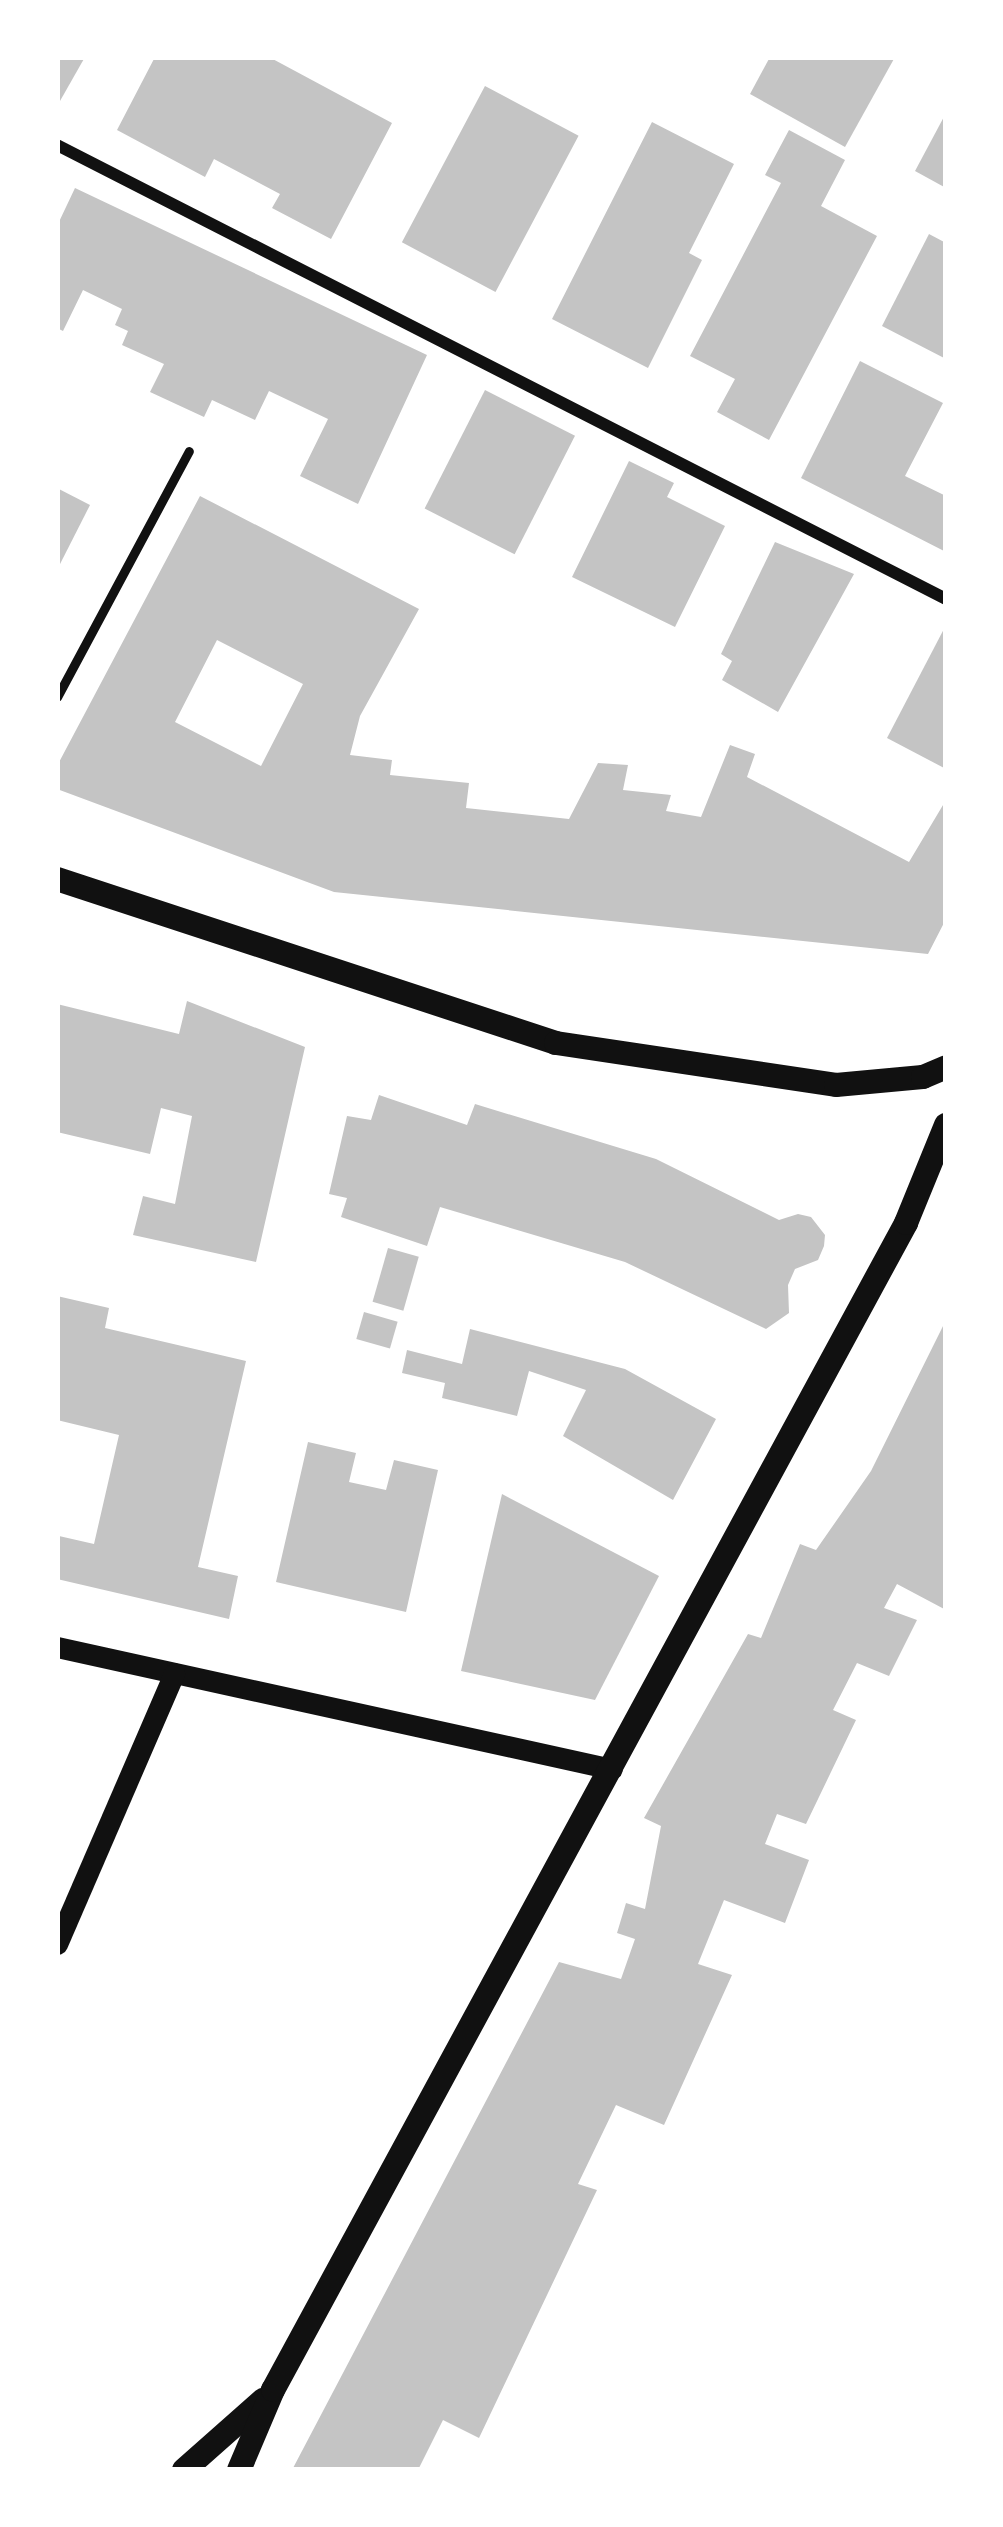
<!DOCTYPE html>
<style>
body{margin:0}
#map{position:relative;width:1003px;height:2527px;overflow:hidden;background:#fff;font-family:Poppins,sans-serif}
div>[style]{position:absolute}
.building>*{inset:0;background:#c4c4c4;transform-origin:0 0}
.service>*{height:9px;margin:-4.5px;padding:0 4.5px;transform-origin:4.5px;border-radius:4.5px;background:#111}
.minor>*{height:12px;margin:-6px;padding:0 6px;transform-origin:6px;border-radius:6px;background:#111}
.tertiary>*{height:21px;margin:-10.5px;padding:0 10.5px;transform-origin:10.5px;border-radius:10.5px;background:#111}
.secondary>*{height:24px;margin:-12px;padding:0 12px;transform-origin:12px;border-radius:12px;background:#111}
span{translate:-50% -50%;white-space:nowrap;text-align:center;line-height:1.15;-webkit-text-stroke:12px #fff;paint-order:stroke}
.frame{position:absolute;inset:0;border:60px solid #fff;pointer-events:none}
</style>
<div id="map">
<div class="building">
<i style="clip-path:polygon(57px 57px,85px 57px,60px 101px,57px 99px)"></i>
<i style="clip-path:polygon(155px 57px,269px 57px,392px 123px,331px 239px,272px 208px,280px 194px,214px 159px,205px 177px,117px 130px)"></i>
<i style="clip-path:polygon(770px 57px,895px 57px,845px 147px,750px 94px)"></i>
<i style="left:485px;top:86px;width:106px;height:177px;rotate:28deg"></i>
<i style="clip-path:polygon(946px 113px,946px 188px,915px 171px)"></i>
<i style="clip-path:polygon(652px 122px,734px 164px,689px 253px,702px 260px,648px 368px,552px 319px)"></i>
<i style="clip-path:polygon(789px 130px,845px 160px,821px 206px,877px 236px,769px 440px,717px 412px,735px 379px,690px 356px,781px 183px,765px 175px)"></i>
<i style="clip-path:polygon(75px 188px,427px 355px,358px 504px,300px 476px,328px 419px,269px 391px,255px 420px,212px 400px,204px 417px,150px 392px,164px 364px,122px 345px,128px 331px,115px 325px,122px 309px,83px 290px,63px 331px,57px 328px,57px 226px)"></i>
<i style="clip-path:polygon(929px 234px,946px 243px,946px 359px,882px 326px)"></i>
<i style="clip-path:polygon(860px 361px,943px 403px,905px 476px,946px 496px,946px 552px,801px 478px)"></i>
<i style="left:485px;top:390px;width:101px;height:133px;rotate:27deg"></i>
<i style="clip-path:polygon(629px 461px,674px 483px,667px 497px,725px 526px,675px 627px,572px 577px)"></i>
<i style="clip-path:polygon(57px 488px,90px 505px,57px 570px)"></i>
<i style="clip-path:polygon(evenodd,200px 496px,419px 609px,360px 716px,350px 755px,392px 760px,390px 775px,469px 783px,466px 808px,569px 819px,598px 763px,628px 765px,623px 790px,671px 795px,666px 811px,701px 817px,730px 745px,755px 754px,747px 777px,909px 862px,946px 800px,946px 919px,928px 954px,334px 892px,57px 789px,57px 766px,200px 496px,217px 640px,303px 684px,261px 766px,175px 722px,217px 640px)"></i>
<i style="clip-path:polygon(775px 542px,854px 574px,778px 712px,722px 680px,732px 661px,721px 654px)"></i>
<i style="clip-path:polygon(946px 625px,946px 769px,887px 738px)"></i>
<i style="clip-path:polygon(187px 1001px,305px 1047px,256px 1262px,133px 1235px,143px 1196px,175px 1204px,192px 1116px,161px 1108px,150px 1154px,57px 1132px,57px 1004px,179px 1034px)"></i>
<i style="clip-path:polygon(379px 1095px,467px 1125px,475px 1104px,656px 1159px,779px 1220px,798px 1214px,811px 1217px,825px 1235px,824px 1246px,818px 1260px,795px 1269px,788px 1285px,789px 1313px,766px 1329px,625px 1262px,440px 1207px,427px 1246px,341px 1217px,347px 1198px,329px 1194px,347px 1116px,371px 1120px)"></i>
<i style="left:388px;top:1248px;width:32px;height:56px;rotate:16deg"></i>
<i style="clip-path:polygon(57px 1296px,109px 1308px,105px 1328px,246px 1361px,198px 1567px,238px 1576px,229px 1619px,57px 1579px,59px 1536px,94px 1544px,119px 1435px,57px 1420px)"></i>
<i style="left:364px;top:1312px;width:35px;height:28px;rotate:16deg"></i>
<i style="clip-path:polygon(946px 1320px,946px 1610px,897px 1584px,884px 1608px,917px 1620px,889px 1676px,857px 1663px,833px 1710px,856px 1720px,806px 1824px,777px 1814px,765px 1844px,809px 1860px,785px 1923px,724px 1900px,698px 1964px,732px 1975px,664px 2125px,616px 2105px,578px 2184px,597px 2190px,479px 2438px,443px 2420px,418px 2470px,292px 2470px,559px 1962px,621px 1979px,635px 1939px,617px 1933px,626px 1903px,645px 1909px,661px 1826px,644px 1818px,748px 1634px,761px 1638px,800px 1544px,816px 1550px,871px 1471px)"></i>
<i style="clip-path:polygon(470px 1329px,625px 1369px,716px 1419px,673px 1500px,563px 1436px,586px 1390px,529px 1371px,517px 1416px,442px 1398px,445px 1383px,402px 1373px,407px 1350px,462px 1364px)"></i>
<i style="clip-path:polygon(308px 1442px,356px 1453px,349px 1482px,386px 1490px,394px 1460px,438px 1470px,406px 1612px,276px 1582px)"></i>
<i style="clip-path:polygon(502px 1494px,659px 1576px,595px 1700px,461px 1671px)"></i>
</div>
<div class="service">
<i style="left:57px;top:697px;width:279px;rotate:-61.8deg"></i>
</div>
<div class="minor">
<i style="left:57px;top:145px;width:998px;rotate:27.05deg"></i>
</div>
<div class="tertiary">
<i style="left:57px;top:1647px;width:568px;rotate:12.4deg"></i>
<i style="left:57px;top:1944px;width:295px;rotate:-66.6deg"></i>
</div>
<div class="secondary">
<i style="left:57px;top:879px;width:525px;rotate:18.19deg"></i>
<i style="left:556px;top:1043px;width:283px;rotate:8.5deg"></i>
<i style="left:836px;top:1085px;width:87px;rotate:-5.3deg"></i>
<i style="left:923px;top:1077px;width:25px;rotate:-23deg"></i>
<i style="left:184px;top:2470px;width:106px;rotate:-41.5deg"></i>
<i style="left:239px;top:2470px;width:87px;rotate:-67deg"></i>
<i style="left:273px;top:2390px;width:1328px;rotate:-61.52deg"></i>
<i style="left:906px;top:1223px;width:106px;rotate:-67.8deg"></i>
</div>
<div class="frame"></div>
</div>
